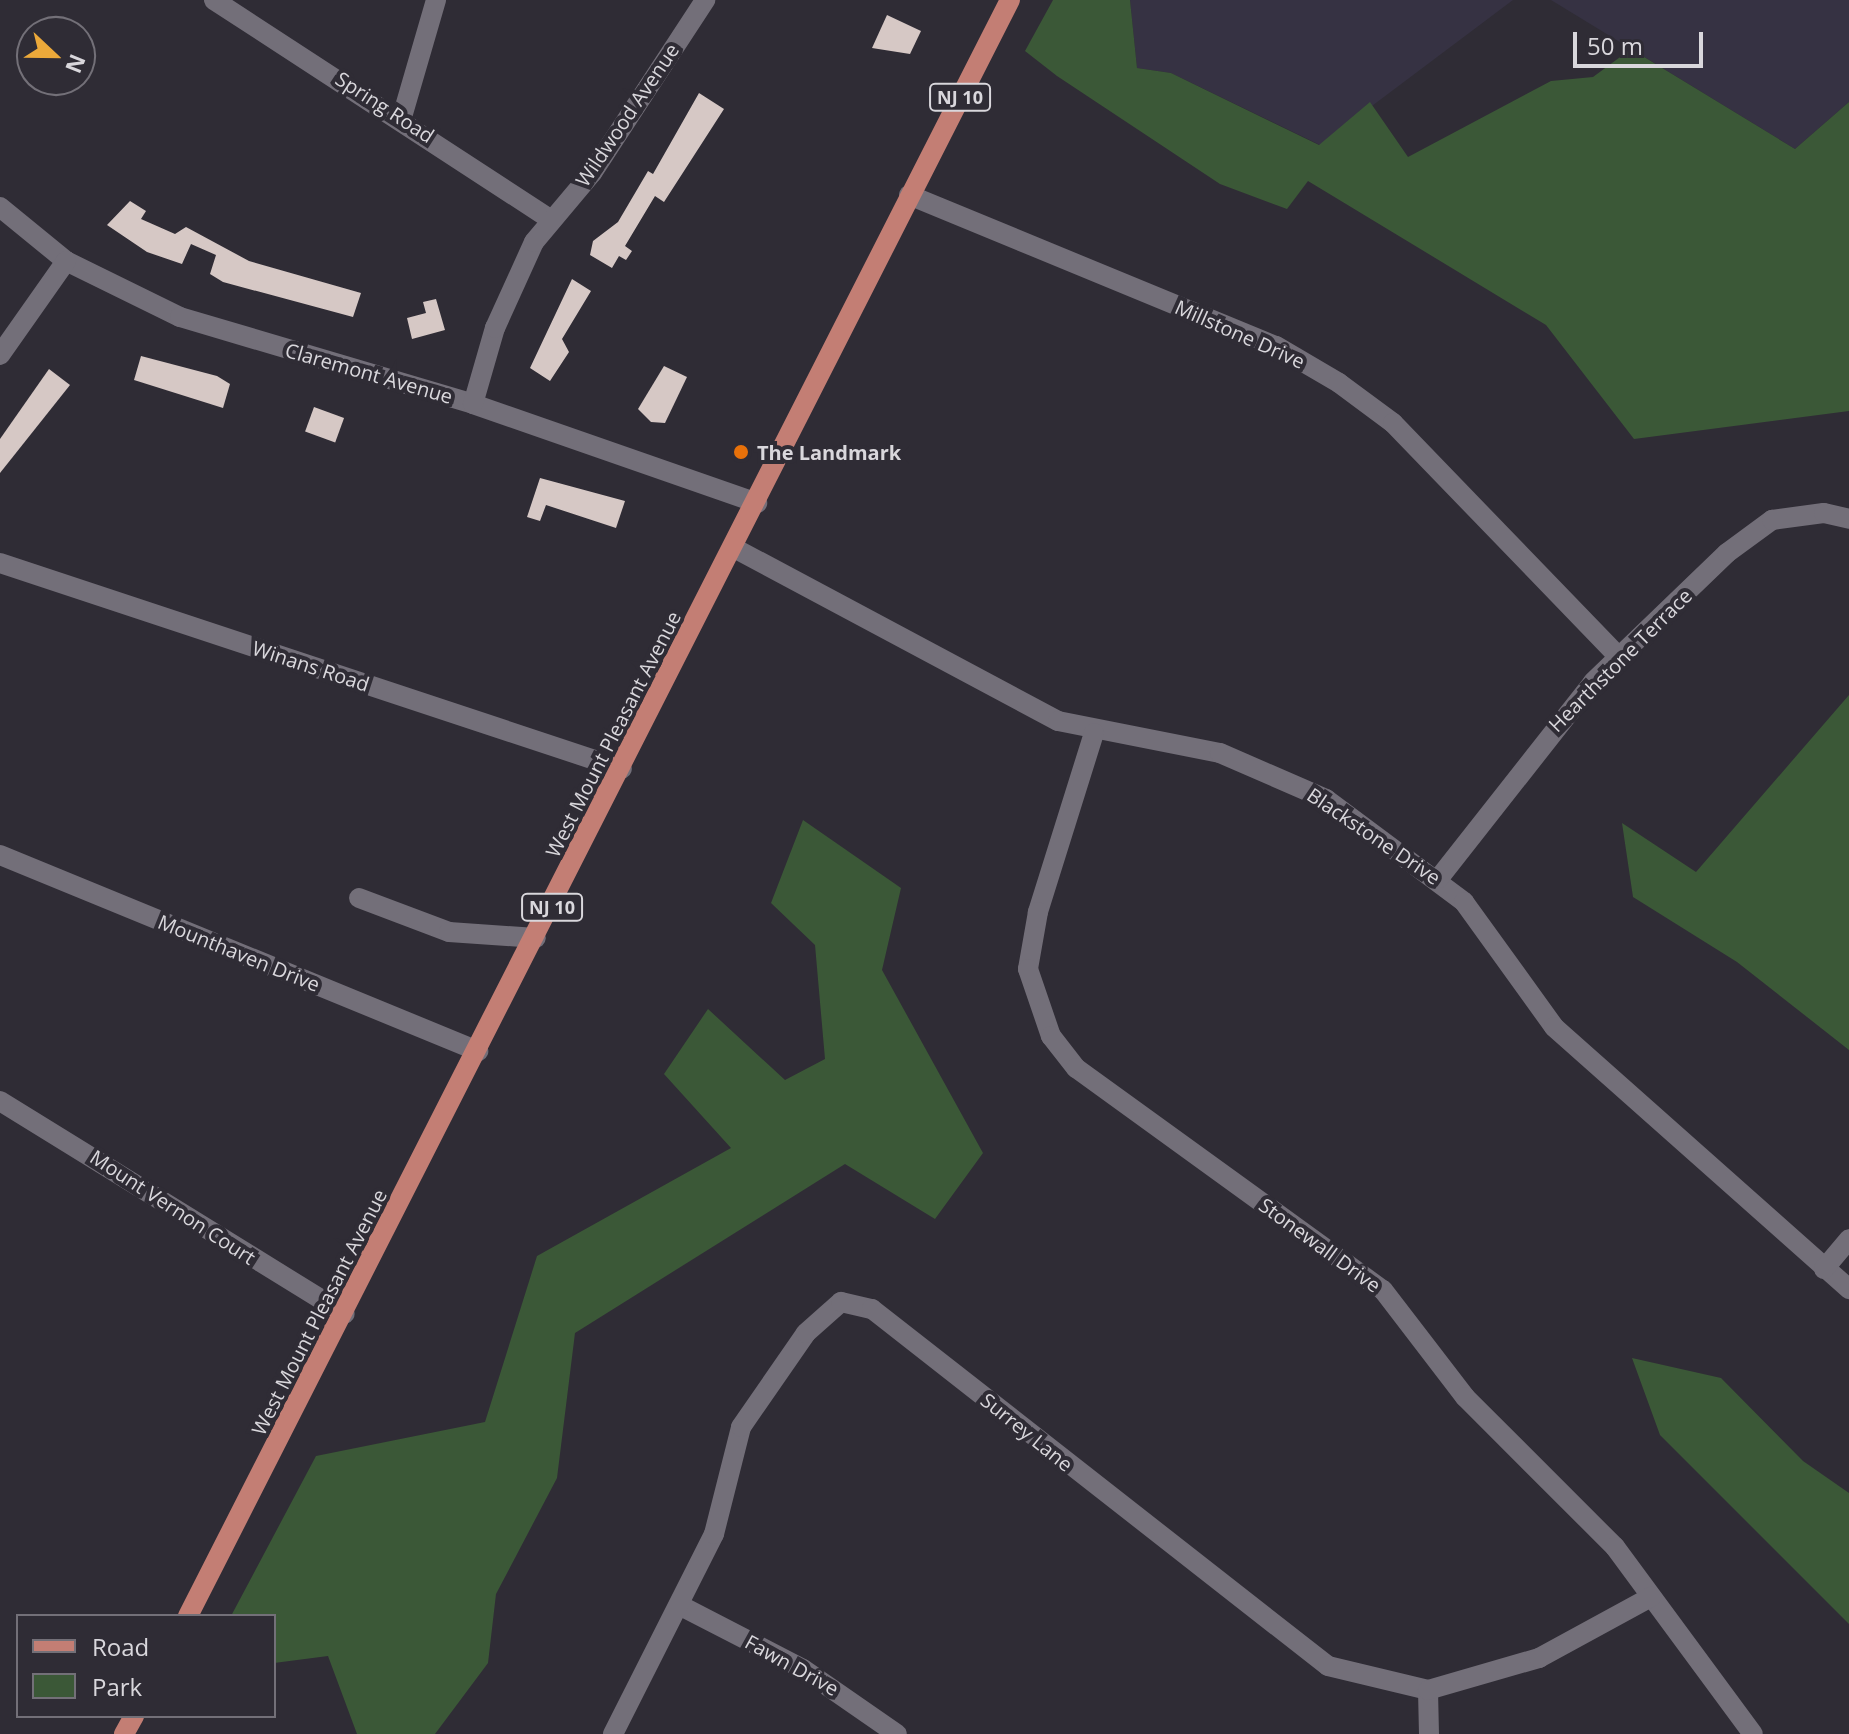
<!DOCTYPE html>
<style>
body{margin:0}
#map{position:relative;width:1849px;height:1734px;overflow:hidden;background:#2f2c35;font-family:"Open Sans",sans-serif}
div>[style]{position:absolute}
.commercial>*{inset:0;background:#363243}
.green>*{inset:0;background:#3b5837}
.building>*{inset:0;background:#d6c8c5;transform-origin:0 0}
.minor>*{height:20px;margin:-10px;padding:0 10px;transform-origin:10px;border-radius:10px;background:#736f79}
.major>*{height:20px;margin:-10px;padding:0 10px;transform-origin:10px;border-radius:10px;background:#c37e74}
.dots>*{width:22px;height:22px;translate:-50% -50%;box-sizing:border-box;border:4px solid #2f2c35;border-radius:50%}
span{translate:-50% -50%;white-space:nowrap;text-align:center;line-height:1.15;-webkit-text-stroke:8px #2f2c35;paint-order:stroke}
.shield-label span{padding:2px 6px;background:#2f2c35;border:2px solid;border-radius:6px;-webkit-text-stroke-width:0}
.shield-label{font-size:18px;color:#d9d7dc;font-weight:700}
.street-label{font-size:20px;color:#d9d7dc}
.poi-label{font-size:20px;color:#d9d7dc;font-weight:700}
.left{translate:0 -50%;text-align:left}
.legend{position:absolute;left:16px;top:1614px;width:260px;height:104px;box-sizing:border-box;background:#2f2c35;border:2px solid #737078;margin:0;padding:10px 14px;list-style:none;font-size:24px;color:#d9d7dc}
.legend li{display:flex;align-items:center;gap:16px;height:40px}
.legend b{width:40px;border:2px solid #737078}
.north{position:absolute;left:16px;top:16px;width:80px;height:80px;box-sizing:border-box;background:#2f2c35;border:2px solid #737078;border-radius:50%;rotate:112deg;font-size:22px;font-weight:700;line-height:32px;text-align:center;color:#d9d7dc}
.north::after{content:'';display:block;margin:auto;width:28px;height:36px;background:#eca93a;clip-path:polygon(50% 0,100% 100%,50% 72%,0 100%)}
.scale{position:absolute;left:1573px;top:32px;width:130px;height:36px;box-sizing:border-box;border:4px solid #d9d7dc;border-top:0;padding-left:10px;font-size:24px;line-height:28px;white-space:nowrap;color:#d9d7dc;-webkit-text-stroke:6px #2f2c35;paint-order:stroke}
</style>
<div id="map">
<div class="commercial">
<i style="clip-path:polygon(1130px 0,1513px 0,1320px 145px,1171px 73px,1137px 68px)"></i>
<i style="clip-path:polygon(1551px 0,1849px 0,1849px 102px,1795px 149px)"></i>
</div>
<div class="green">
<i style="clip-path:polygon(1053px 0,1130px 0,1137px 68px,1171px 73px,1319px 145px,1370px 102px,1408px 157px,1551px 81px,1593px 77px,1631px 49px,1795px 149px,1849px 102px,1849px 411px,1634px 439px,1546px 325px,1308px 181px,1287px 209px,1220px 184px,1057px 76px,1025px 51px)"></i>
<i style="clip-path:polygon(1849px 695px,1849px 1050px,1737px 962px,1633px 897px,1622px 823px,1696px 872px)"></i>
<i style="clip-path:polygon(803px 820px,901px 888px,882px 970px,983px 1153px,935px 1219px,845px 1164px,575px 1333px,557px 1478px,496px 1594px,488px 1663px,435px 1734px,357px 1734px,328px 1656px,274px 1663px,274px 1616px,231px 1616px,316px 1456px,485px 1422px,537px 1256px,731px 1148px,664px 1074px,708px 1009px,785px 1080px,825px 1059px,815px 945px,771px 903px)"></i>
<i style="clip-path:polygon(1632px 1358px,1721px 1378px,1803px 1461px,1849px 1493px,1849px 1624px,1660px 1435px)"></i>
</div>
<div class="building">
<i style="clip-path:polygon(887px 15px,921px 31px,910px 54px,872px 48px)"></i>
<i style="clip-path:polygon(699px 93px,724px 109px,664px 202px,655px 196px,625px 246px,632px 251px,626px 260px,619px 256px,612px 268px,590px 255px,593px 241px,618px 222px,648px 171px,653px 174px)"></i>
<i style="clip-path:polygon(130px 201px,146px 211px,141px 219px,175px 234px,186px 227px,249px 261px,361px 293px,353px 317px,223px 282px,210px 274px,216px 255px,191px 244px,182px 264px,147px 252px,107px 225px)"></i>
<i style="clip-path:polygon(572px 279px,591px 291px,562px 339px,569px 352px,550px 381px,530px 368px)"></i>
<i style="clip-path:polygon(436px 299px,445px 330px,412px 339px,407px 318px,426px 313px,423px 302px)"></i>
<i style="clip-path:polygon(141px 356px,217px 376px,230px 384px,223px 408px,134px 380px)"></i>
<i style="clip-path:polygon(664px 366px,687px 377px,665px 423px,651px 422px,638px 409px)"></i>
<i style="clip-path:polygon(49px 369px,70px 385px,0 473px,0 439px)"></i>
<i style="left:314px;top:407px;width:32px;height:26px;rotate:20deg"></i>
<i style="clip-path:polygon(540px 478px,625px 501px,616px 528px,546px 505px,540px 521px,527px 517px)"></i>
</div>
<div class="minor">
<i style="left:214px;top:0;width:403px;rotate:33.1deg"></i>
<i style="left:402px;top:117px;width:122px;rotate:-73.8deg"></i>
<i style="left:909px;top:195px;width:397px;rotate:22.4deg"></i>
<i style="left:1276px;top:346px;width:73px;rotate:30.4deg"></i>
<i style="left:1339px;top:383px;width:67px;rotate:36.5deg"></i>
<i style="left:1393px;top:423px;width:325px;rotate:46deg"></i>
<i style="left:0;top:207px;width:85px;rotate:39.3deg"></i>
<i style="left:66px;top:261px;width:127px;rotate:26.2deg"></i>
<i style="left:180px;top:317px;width:306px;rotate:16.5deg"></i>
<i style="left:473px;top:404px;width:301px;rotate:19.2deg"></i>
<i style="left:0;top:355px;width:115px;rotate:-54.9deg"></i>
<i style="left:473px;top:404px;width:79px;rotate:-73.9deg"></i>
<i style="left:495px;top:328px;width:94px;rotate:-65.6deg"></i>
<i style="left:534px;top:242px;width:90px;rotate:-50deg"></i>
<i style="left:592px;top:173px;width:207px;rotate:-56.8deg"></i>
<i style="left:734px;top:548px;width:367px;rotate:28.1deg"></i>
<i style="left:1058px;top:721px;width:165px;rotate:11.2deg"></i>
<i style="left:1220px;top:753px;width:116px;rotate:23.5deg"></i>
<i style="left:1326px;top:799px;width:172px;rotate:36.7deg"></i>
<i style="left:1464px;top:902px;width:154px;rotate:54.2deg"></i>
<i style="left:1554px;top:1027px;width:395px;rotate:41.6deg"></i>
<i style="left:0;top:563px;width:655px;rotate:18.32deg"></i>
<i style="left:1094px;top:733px;width:188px;rotate:107.4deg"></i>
<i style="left:1038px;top:912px;width:58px;rotate:100deg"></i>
<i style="left:1028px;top:969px;width:71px;rotate:71.1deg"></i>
<i style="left:1051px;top:1036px;width:41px;rotate:52deg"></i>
<i style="left:1076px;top:1068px;width:379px;rotate:35.9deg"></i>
<i style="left:1383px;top:1290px;width:135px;rotate:52.5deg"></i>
<i style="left:1465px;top:1397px;width:212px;rotate:45deg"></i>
<i style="left:1615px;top:1547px;width:232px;rotate:53.6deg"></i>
<i style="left:0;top:855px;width:517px;rotate:22.3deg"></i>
<i style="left:1439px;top:878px;width:249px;rotate:-51.8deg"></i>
<i style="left:1593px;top:682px;width:186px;rotate:-43.9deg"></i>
<i style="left:1727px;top:553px;width:56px;rotate:-36.3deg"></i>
<i style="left:1772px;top:520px;width:52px;rotate:-7.7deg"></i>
<i style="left:1824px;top:513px;width:26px;rotate:13deg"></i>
<i style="left:359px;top:898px;width:96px;rotate:20.7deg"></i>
<i style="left:449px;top:932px;width:87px;rotate:3.9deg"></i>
<i style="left:0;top:1101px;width:405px;rotate:31.7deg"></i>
<i style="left:1824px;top:1269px;width:39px;rotate:-50deg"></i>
<i style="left:681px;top:1606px;width:137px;rotate:27.3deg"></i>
<i style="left:803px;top:1669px;width:114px;rotate:34.7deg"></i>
<i style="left:1428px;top:1690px;width:44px;rotate:88.7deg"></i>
<i style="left:613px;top:1734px;width:224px;rotate:-63.2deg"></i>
<i style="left:714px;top:1534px;width:110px;rotate:-75.8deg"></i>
<i style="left:741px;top:1427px;width:114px;rotate:-55.3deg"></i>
<i style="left:806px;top:1333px;width:47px;rotate:-41.5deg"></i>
<i style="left:841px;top:1302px;width:32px;rotate:13deg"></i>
<i style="left:872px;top:1309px;width:579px;rotate:38.06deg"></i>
<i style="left:1328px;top:1666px;width:103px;rotate:13.5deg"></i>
<i style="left:1428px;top:1690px;width:116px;rotate:-16.1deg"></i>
<i style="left:1539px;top:1658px;width:128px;rotate:-28.6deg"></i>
</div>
<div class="major">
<i style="left:188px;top:1616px;width:1813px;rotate:-63.04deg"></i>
<i style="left:124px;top:1734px;width:21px;rotate:-61deg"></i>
</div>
<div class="dots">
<i style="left:741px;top:452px;background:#e8710a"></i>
</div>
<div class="shield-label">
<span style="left:960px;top:97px">NJ 10</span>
<span style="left:552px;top:907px">NJ 10</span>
</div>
<div class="street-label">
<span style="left:385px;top:107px;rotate:33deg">Spring Road</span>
<span style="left:627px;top:115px;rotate:-56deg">Wildwood Avenue</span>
<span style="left:1240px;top:334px;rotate:24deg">Millstone Drive</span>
<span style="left:369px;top:373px;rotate:16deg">Claremont Avenue</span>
<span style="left:1620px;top:660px;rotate:-45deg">Hearthstone Terrace</span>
<span style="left:311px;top:666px;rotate:18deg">Winans Road</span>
<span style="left:613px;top:734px;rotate:-63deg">West Mount Pleasant Avenue</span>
<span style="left:1374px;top:836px;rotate:34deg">Blackstone Drive</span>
<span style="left:239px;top:953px;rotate:22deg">Mounthaven Drive</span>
<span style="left:173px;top:1207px;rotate:33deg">Mount Vernon Court</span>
<span style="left:1320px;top:1245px;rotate:36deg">Stonewall Drive</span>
<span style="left:319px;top:1312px;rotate:-63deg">West Mount Pleasant Avenue</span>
<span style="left:1027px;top:1432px;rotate:39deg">Surrey Lane</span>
<span style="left:792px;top:1665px;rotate:29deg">Fawn Drive</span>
</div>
<div class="poi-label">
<span class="left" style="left:757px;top:452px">The Landmark</span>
</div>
<ul class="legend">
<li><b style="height:10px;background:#c37e74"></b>Road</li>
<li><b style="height:22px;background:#3b5837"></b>Park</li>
</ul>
<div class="north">N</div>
<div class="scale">50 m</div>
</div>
